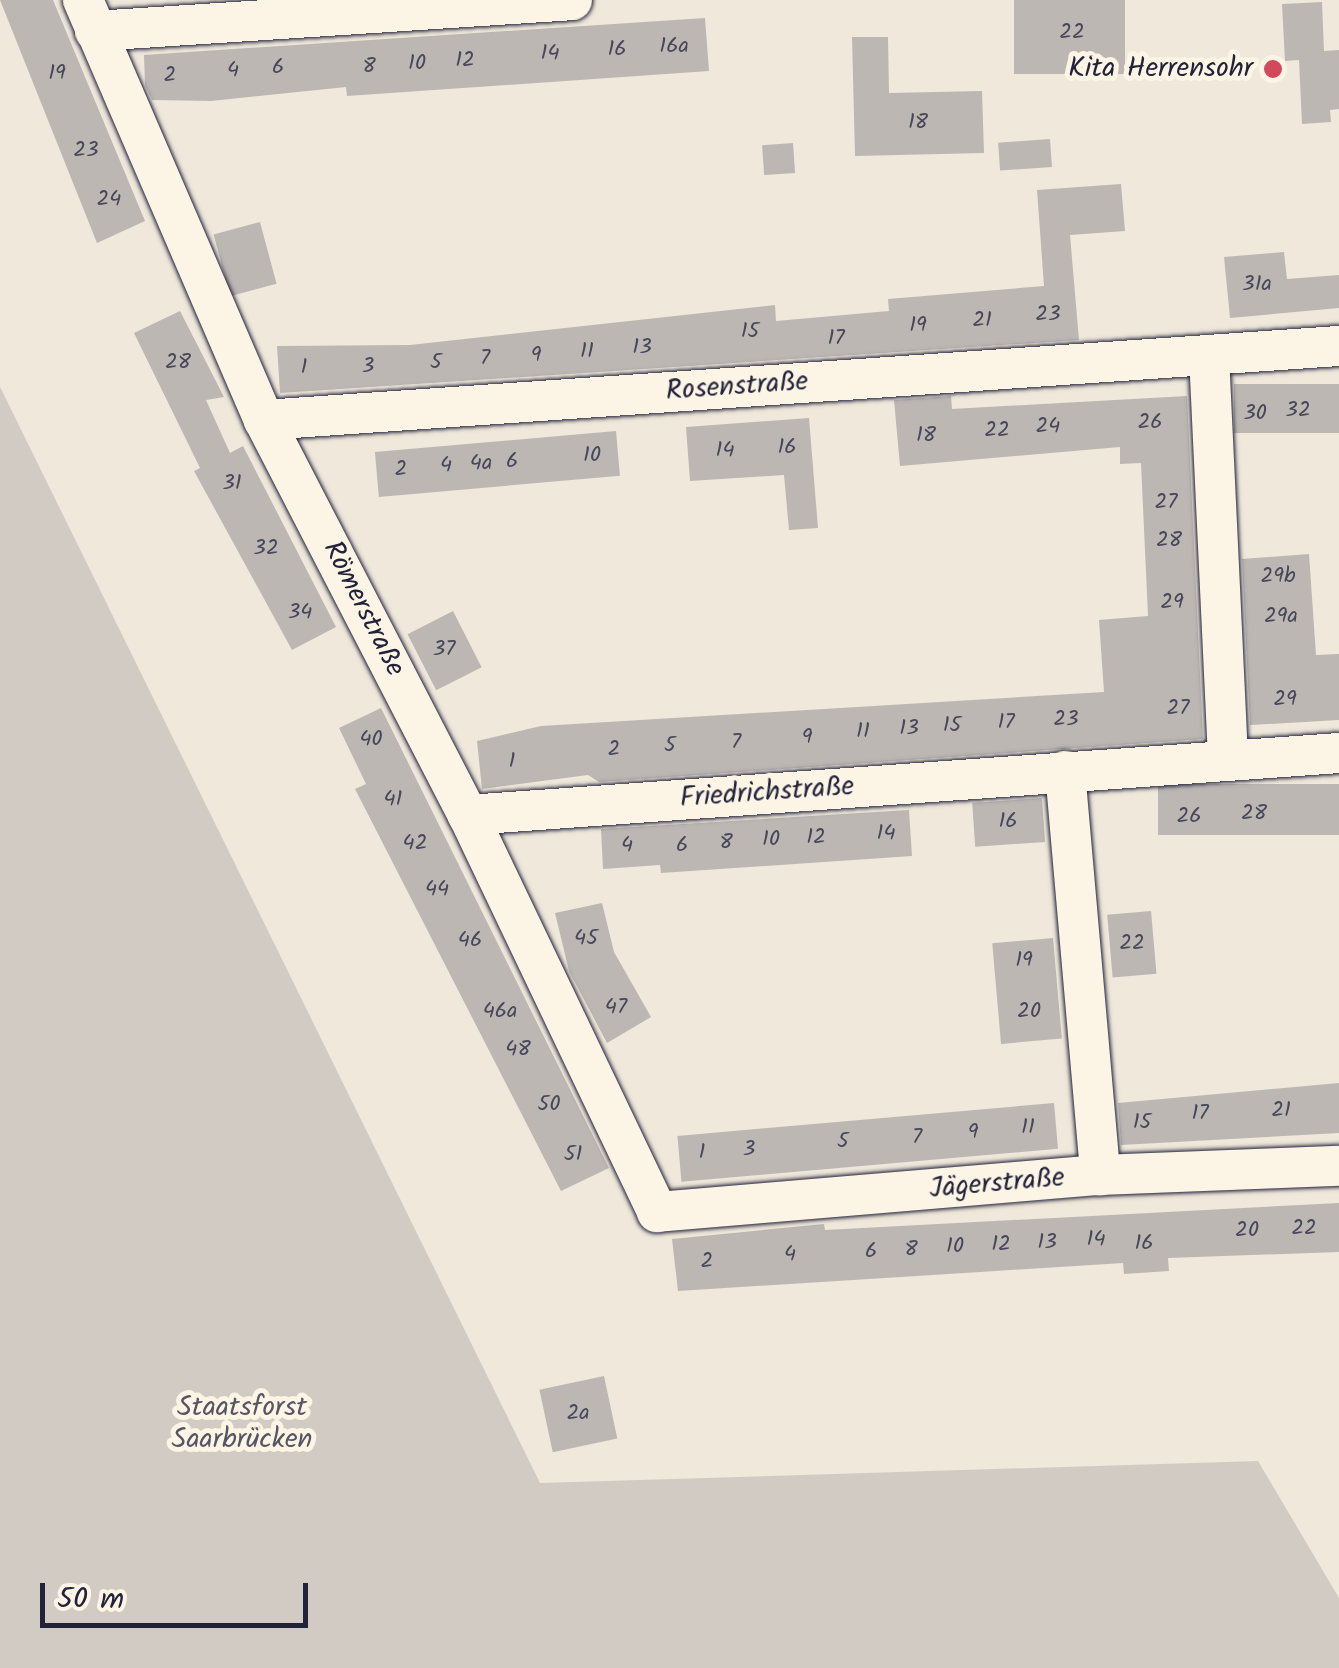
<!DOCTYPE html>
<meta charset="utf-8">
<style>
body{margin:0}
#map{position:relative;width:1339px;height:1668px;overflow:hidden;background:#efe8db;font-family:Kalam,sans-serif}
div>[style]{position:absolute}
.green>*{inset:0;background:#d1cbc3}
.building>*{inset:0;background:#bcb7b3;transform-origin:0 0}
.roads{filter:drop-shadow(0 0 2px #22223b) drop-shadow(0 0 2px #22223b)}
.minor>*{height:40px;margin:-20px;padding:0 20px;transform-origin:20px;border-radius:20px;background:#fcf5e5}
.dots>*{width:28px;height:28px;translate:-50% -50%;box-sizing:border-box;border:5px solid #fcf5e5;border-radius:50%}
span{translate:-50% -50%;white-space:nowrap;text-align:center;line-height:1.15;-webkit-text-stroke:10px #fcf5e5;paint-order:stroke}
.number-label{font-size:22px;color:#484759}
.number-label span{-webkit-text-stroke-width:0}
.poi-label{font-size:28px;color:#22223b}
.right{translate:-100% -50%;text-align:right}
.street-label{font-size:28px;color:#22223b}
.park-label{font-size:28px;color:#575564}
.scale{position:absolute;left:40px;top:1583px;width:268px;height:45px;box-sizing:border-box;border:5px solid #22223b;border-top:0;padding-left:12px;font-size:30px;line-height:35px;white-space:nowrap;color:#22223b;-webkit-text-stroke:8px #fcf5e5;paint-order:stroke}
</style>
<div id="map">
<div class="green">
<i style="clip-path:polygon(0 387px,540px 1483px,1258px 1461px,1339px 1598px,1339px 1668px,0 1668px)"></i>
</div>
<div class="building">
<i style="clip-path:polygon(0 0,53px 0,145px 221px,97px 243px)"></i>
<i style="left:1014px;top:0;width:111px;height:74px"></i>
<i style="clip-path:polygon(1322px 2px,1324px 51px,1339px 50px,1339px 109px,1330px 110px,1331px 122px,1302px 124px,1299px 60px,1285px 61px,1282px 4px)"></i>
<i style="clip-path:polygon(705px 18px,709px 71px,347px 96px,346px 87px,211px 101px,152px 100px,145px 85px,144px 55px)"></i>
<i style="clip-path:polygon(852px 37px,888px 37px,889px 93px,982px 91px,984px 153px,855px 156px)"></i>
<i style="left:1050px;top:139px;width:28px;height:52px;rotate:86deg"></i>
<i style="left:793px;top:143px;width:30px;height:31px;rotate:86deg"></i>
<i style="clip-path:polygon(1121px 184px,1125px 231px,1070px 235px,1079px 340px,280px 393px,277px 346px,410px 345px,775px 305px,776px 321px,889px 311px,888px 299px,1044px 286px,1037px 190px)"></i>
<i style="left:260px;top:222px;width:64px;height:48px;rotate:75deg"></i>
<i style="clip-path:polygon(1284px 252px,1287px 279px,1339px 275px,1339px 308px,1230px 318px,1224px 257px)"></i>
<i style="clip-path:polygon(180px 311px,224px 397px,206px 400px,230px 453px,243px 446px,336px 627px,292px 650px,194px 471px,200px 468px,134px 333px)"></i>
<i style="left:1339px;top:384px;width:49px;height:105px;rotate:90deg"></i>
<i style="clip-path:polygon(951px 396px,952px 409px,1187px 396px,1203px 739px,599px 782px,588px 775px,482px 789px,477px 741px,541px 726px,1104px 692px,1099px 620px,1148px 616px,1141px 463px,1120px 464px,1120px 447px,900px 466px,894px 400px)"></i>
<i style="clip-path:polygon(809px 418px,818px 528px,789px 530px,784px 475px,690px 481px,686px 427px)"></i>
<i style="left:616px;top:431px;width:45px;height:242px;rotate:85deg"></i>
<i style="clip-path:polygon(1309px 554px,1316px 655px,1339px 654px,1339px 720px,1250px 725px,1242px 559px)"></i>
<i style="left:453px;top:611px;width:63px;height:51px;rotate:63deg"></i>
<i style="clip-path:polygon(381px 708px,609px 1168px,561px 1191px,355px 789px,366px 784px,339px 728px)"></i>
<i style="left:1339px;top:784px;width:51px;height:181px;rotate:90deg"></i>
<i style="left:1042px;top:798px;width:44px;height:70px;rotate:86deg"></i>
<i style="clip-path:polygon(909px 810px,912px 856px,661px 873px,660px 865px,603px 869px,601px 829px)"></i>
<i style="clip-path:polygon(602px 903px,614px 952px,651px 1017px,607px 1043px,569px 971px,555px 913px)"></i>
<i style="left:1151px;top:911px;width:63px;height:44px;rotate:85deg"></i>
<i style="left:1053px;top:938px;width:101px;height:61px;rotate:85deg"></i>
<i style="clip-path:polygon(1339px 1083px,1339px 1133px,1121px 1145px,1118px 1103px)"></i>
<i style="left:1054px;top:1103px;width:46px;height:378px;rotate:85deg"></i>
<i style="clip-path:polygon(1339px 1203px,1339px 1252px,1168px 1258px,1169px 1271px,1124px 1274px,1123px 1263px,678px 1291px,672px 1239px,824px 1224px,825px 1230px)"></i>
<i style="left:604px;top:1376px;width:64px;height:66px;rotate:78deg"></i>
</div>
<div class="roads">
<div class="minor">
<i style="left:83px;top:0;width:457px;rotate:66.7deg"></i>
<i style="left:264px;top:420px;width:445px;rotate:62.7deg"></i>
<i style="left:468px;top:815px;width:440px;rotate:64.5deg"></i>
<i style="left:657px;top:1212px;width:445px;rotate:-4.8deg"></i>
<i style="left:1100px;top:1175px;width:239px;rotate:-2.2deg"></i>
<i style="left:95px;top:31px;width:478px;rotate:-3.7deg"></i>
<i style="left:1209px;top:355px;width:405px;rotate:87.3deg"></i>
<i style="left:264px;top:420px;width:1078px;rotate:-3.94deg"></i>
<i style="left:1065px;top:771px;width:406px;rotate:85deg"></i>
<i style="left:468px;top:815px;width:873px;rotate:-4.07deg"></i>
</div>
</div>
<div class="dots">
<i style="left:1273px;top:69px;background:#d1495b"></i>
</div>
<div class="number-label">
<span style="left:1072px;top:33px">22</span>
<span style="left:674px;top:47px">16a</span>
<span style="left:617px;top:50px">16</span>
<span style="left:550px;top:54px">14</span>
<span style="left:465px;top:61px">12</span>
<span style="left:417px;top:64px">10</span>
<span style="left:369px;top:67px">8</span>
<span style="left:278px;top:68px">6</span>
<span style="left:233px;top:71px">4</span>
<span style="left:57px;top:74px">19</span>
<span style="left:170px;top:76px">2</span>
<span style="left:918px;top:123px">18</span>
<span style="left:86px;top:151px">23</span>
<span style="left:109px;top:200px">24</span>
<span style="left:1257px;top:285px">31a</span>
<span style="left:1048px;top:315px">23</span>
<span style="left:982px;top:321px">21</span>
<span style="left:918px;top:326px">19</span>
<span style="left:750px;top:332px">15</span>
<span style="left:836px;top:339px">17</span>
<span style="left:642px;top:348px">13</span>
<span style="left:587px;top:352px">11</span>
<span style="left:536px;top:356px">9</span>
<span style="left:485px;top:359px">7</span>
<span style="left:178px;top:363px">28</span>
<span style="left:436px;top:363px">5</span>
<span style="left:368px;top:367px">3</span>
<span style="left:304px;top:368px">1</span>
<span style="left:1298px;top:411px">32</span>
<span style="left:1255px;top:414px">30</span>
<span style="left:1150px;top:423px">26</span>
<span style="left:1048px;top:427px">24</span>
<span style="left:997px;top:431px">22</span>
<span style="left:926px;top:436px">18</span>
<span style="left:787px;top:448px">16</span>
<span style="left:725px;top:451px">14</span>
<span style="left:592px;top:456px">10</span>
<span style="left:512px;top:462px">6</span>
<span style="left:481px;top:464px">4a</span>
<span style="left:446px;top:466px">4</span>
<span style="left:401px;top:470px">2</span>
<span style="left:232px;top:484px">31</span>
<span style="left:1166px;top:503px">27</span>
<span style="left:1169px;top:541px">28</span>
<span style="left:266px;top:549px">32</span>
<span style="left:1278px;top:577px">29b</span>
<span style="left:1172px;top:603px">29</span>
<span style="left:300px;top:613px">34</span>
<span style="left:1281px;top:617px">29a</span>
<span style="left:444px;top:650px">37</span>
<span style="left:1285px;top:700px">29</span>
<span style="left:1178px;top:709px">27</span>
<span style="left:1066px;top:720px">23</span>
<span style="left:1006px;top:723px">17</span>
<span style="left:952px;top:726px">15</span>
<span style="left:909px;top:729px">13</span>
<span style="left:863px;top:732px">11</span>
<span style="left:807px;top:738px">9</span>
<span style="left:371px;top:740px">40</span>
<span style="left:736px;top:743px">7</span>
<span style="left:670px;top:746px">5</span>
<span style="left:614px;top:750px">2</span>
<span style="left:512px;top:762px">1</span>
<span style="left:393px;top:800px">41</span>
<span style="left:1254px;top:814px">28</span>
<span style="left:1189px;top:817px">26</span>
<span style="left:1008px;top:822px">16</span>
<span style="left:886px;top:834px">14</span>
<span style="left:816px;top:838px">12</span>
<span style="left:771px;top:840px">10</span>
<span style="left:726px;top:843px">8</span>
<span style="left:415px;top:844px">42</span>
<span style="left:627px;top:846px">4</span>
<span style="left:682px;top:846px">6</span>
<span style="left:437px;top:890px">44</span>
<span style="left:586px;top:939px">45</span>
<span style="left:470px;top:941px">46</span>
<span style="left:1132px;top:944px">22</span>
<span style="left:1024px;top:961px">19</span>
<span style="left:616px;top:1008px">47</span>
<span style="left:500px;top:1012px">46a</span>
<span style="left:1029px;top:1012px">20</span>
<span style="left:518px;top:1050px">48</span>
<span style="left:549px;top:1105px">50</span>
<span style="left:1281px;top:1111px">21</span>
<span style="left:1200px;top:1114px">17</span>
<span style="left:1142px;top:1123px">15</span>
<span style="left:1028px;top:1128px">11</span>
<span style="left:973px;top:1133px">9</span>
<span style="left:917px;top:1138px">7</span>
<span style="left:843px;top:1142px">5</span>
<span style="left:749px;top:1150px">3</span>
<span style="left:702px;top:1153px">1</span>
<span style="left:573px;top:1155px">51</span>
<span style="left:1304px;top:1229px">22</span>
<span style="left:1247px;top:1231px">20</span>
<span style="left:1096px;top:1240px">14</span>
<span style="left:1047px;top:1243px">13</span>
<span style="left:1144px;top:1244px">16</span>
<span style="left:1001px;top:1245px">12</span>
<span style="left:955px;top:1247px">10</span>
<span style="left:911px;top:1250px">8</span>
<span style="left:871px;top:1252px">6</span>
<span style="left:790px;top:1255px">4</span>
<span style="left:707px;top:1262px">2</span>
<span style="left:578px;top:1414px">2a</span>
</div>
<div class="poi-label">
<span class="right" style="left:1253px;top:69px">Kita Herrensohr</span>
</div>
<div class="street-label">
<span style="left:737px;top:387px;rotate:-4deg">Rosenstraße</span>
<span style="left:363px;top:609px;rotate:63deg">Römerstraße</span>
<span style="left:767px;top:793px;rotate:-4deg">Friedrichstraße</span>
<span style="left:997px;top:1184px;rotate:-5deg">Jägerstraße</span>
</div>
<div class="park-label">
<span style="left:242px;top:1424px">Staatsforst<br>Saarbrücken</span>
</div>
<div class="scale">50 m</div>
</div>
